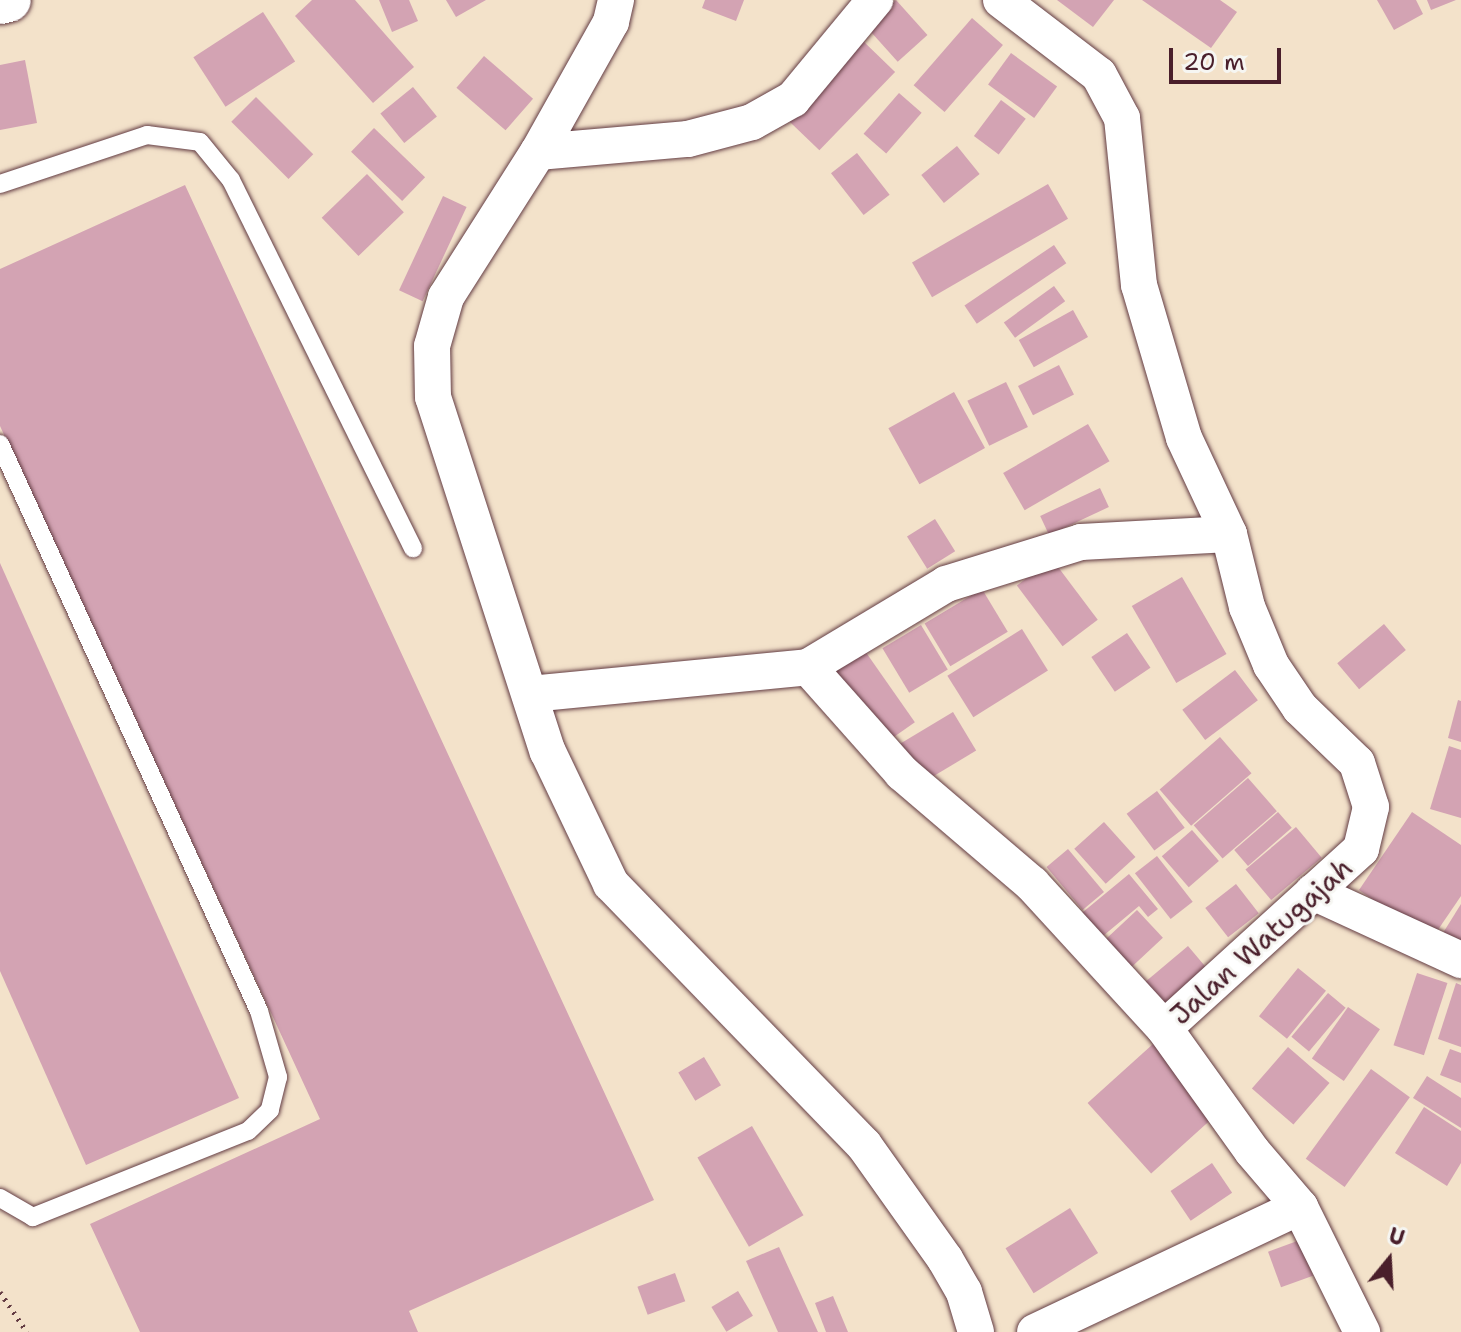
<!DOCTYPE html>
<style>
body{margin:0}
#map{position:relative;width:1461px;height:1332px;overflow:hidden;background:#f3e2ca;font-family:"Shantell Sans",sans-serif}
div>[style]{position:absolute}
.building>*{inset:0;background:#d3a3b3;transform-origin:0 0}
.path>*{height:5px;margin-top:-2.5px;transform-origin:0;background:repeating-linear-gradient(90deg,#633c43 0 2px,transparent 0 8px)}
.roads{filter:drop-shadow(0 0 2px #633c43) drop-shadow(0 0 2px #633c43)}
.lane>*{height:18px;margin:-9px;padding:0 9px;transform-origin:9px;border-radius:9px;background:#fff}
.street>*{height:36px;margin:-18px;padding:0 18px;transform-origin:18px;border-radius:18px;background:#fff}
.secondary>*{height:44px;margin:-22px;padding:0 22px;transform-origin:22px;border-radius:22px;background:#fff}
span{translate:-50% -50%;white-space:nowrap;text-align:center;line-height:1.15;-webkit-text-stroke:6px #f6f6f2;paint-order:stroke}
.street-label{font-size:28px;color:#4a1f2b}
.north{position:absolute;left:1349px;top:1220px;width:80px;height:80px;-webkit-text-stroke:6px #f6f6f2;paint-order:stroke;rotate:18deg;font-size:22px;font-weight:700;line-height:32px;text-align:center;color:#4a1f2b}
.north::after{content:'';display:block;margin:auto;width:28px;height:36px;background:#4a1f2b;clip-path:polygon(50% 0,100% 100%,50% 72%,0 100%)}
.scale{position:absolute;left:1169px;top:48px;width:112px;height:36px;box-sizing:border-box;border:4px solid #4a1f2b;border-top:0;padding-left:10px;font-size:24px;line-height:28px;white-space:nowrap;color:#4a1f2b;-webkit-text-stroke:6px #f6f6f2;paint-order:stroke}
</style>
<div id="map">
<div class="building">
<i style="clip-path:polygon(312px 0,355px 0,414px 67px,373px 103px,295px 16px)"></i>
<i style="clip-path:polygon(379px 0,409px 0,418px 21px,392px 32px)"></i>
<i style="clip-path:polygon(446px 0,486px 0,456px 17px)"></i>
<i style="clip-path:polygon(705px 0,744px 0,736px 21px,702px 8px)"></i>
<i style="left:896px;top:0;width:47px;height:40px;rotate:48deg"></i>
<i style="clip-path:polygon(1057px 0,1114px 0,1093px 27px)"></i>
<i style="clip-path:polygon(1142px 0,1220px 0,1237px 12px,1211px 48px)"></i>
<i style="clip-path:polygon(1377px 0,1416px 0,1423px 14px,1394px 30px)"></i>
<i style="clip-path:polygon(1427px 0,1456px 0,1431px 10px)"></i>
<i style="left:263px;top:12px;width:59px;height:83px;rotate:57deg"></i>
<i style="left:972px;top:18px;width:41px;height:89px;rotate:41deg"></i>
<i style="left:862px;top:40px;width:46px;height:109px;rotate:44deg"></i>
<i style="left:1011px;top:53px;width:57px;height:39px;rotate:36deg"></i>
<i style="left:484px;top:56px;width:65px;height:42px;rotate:41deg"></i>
<i style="clip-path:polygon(25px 60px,37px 123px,0 130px,0 65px)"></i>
<i style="left:413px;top:87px;width:38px;height:42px;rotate:51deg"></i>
<i style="left:899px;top:93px;width:30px;height:54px;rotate:41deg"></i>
<i style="left:256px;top:97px;width:81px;height:35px;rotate:45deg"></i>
<i style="left:1001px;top:100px;width:31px;height:45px;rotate:37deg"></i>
<i style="left:374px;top:128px;width:71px;height:33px;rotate:44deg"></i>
<i style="left:957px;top:146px;width:36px;height:46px;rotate:51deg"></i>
<i style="left:857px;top:153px;width:53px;height:33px;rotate:52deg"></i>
<i style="left:367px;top:174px;width:53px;height:63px;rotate:46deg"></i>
<i style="left:1048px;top:184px;width:40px;height:157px;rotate:60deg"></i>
<i style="clip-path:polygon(185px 185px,654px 1200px,409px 1311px,418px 1332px,140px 1332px,90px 1224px,320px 1119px,0 426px,0 269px)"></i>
<i style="left:443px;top:196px;width:26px;height:104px;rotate:25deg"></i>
<i style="left:1054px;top:245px;width:22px;height:108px;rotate:56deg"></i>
<i style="left:1054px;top:286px;width:19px;height:62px;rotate:54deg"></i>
<i style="left:1073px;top:310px;width:31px;height:62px;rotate:61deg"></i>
<i style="left:1059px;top:365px;width:33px;height:46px;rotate:63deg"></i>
<i style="left:1006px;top:382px;width:50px;height:43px;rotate:64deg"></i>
<i style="left:954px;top:392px;width:64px;height:75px;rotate:61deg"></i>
<i style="left:1088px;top:424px;width:43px;height:98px;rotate:60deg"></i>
<i style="left:1100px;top:488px;width:21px;height:66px;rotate:65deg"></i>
<i style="left:935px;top:519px;width:38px;height:33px;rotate:58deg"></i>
<i style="left:1052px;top:559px;width:76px;height:44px;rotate:53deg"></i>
<i style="clip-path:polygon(0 563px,239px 1098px,86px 1165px,0 971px)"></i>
<i style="left:1182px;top:577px;width:89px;height:58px;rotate:60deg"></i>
<i style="left:982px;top:589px;width:50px;height:67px;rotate:59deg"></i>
<i style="left:1384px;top:624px;width:34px;height:61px;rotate:50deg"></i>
<i style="left:921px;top:625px;width:52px;height:45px;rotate:59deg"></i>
<i style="left:1022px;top:629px;width:49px;height:88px;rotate:58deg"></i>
<i style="left:1127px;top:633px;width:42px;height:43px;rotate:56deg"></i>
<i style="left:865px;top:651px;width:87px;height:42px;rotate:55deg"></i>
<i style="left:1235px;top:670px;width:38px;height:66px;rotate:53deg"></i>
<i style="clip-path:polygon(1458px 700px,1461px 701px,1461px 742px,1448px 738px)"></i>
<i style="left:953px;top:712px;width:45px;height:69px;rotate:59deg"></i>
<i style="left:1220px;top:737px;width:48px;height:80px;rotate:49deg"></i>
<i style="clip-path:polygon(1449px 746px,1461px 750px,1461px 818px,1430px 809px)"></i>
<i style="left:1248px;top:778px;width:44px;height:72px;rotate:49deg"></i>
<i style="left:1157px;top:791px;width:46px;height:38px;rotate:53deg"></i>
<i style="left:1278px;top:812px;width:21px;height:58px;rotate:49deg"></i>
<i style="clip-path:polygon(1412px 812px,1461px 845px,1461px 896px,1431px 940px,1359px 890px)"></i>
<i style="left:1104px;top:822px;width:47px;height:40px;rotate:48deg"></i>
<i style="left:1296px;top:827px;width:40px;height:66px;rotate:50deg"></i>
<i style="left:1192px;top:830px;width:41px;height:40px;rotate:49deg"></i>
<i style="left:1068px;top:849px;width:56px;height:28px;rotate:50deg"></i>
<i style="left:1157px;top:856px;width:58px;height:28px;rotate:52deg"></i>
<i style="clip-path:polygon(1129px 874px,1158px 909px,1148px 917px,1139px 906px,1097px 941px,1077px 917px)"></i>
<i style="left:1236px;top:884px;width:37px;height:39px;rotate:52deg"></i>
<i style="clip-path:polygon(1461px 904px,1461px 955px,1438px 941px)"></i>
<i style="left:1137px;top:910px;width:38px;height:52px;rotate:47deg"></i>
<i style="left:1188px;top:946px;width:38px;height:61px;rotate:50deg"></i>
<i style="left:1298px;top:968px;width:36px;height:62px;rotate:39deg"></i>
<i style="left:1417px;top:973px;width:32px;height:76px;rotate:18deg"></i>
<i style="clip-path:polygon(1456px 983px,1461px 985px,1461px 1047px,1438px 1039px)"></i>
<i style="left:1328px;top:993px;width:23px;height:57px;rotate:40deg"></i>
<i style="left:1348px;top:1007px;width:39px;height:63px;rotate:35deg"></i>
<i style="left:1153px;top:1044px;width:95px;height:88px;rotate:48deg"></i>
<i style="left:1288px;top:1047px;width:55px;height:55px;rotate:41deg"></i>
<i style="clip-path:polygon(1450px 1049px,1461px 1053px,1461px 1083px,1440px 1075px)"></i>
<i style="left:704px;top:1057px;width:33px;height:30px;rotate:59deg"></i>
<i style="left:1371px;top:1069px;width:48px;height:111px;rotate:36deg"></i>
<i style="clip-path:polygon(1427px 1076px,1461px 1098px,1461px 1128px,1413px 1098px)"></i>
<i style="clip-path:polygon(1424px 1107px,1461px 1131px,1461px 1163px,1447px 1186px,1395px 1153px)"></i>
<i style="left:752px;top:1126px;width:103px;height:63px;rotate:60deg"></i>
<i style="left:1212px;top:1163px;width:36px;height:50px;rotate:56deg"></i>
<i style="left:1070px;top:1208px;width:53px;height:76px;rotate:58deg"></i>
<i style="left:1300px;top:1240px;width:38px;height:34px;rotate:70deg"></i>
<i style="clip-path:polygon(779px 1247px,818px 1332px,778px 1332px,746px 1261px)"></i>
<i style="left:675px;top:1273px;width:30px;height:40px;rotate:70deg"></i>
<i style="left:738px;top:1291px;width:29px;height:31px;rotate:59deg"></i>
<i style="clip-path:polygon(833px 1296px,848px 1332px,826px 1332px,815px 1303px)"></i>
</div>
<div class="path">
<i style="left:0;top:1292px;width:48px;rotate:56deg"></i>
</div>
<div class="roads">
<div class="lane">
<i style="left:0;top:184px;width:155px;rotate:-18.4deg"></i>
<i style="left:147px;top:135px;width:53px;rotate:7.5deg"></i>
<i style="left:200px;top:142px;width:49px;rotate:50.8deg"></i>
<i style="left:231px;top:180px;width:411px;rotate:63.7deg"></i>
<i style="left:0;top:444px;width:623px;rotate:65.45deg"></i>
<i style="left:259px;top:1011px;width:69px;rotate:73.9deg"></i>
<i style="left:278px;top:1077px;width:34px;rotate:104deg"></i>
<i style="left:270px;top:1110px;width:30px;rotate:136deg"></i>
<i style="left:248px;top:1131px;width:232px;rotate:158.2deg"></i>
<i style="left:33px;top:1217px;width:38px;rotate:-150deg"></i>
</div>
<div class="street">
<i style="left:616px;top:0;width:23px;rotate:103deg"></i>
<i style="left:611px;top:22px;width:149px;rotate:119.3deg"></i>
<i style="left:538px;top:152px;width:172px;rotate:122.4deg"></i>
<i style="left:446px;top:297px;width:51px;rotate:105.9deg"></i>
<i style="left:432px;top:346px;width:51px;rotate:88.9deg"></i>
<i style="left:433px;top:397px;width:373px;rotate:72.1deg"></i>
<i style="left:548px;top:752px;width:146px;rotate:64.5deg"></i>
<i style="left:611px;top:884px;width:363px;rotate:45.9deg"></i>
<i style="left:864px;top:1145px;width:140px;rotate:54.6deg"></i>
<i style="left:945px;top:1259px;width:38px;rotate:60deg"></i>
<i style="left:964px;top:1292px;width:42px;rotate:73.3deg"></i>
<i style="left:1001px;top:0;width:123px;rotate:37.4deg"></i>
<i style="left:1099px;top:75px;width:49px;rotate:61.9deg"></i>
<i style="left:1122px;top:118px;width:168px;rotate:84.2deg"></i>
<i style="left:1139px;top:285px;width:159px;rotate:73.6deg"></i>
<i style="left:1184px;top:438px;width:106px;rotate:64.9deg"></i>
<i style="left:1229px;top:534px;width:75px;rotate:76.1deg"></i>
<i style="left:1247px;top:607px;width:63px;rotate:67.5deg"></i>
<i style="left:1271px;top:665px;width:52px;rotate:56deg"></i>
<i style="left:1300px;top:708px;width:79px;rotate:44deg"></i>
<i style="left:1357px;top:763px;width:46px;rotate:72.3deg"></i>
<i style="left:1371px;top:807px;width:43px;rotate:103.4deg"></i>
<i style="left:1361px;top:849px;width:266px;rotate:137.7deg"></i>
<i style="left:1164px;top:1028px;width:151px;rotate:54.4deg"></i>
<i style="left:1252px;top:1151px;width:74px;rotate:49.4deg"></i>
<i style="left:1300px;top:1207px;width:140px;rotate:63.6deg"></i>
<i style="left:538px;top:152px;width:151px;rotate:-5deg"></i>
<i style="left:688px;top:139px;width:66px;rotate:-14.9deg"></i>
<i style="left:752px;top:122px;width:47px;rotate:-29.3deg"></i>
<i style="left:793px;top:99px;width:129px;rotate:-50.4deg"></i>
<i style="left:808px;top:667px;width:142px;rotate:48.4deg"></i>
<i style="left:902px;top:773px;width:171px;rotate:40.5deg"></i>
<i style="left:1032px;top:884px;width:195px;rotate:47.5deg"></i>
<i style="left:530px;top:694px;width:279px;rotate:-5.5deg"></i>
<i style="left:808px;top:667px;width:161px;rotate:-31deg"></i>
<i style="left:946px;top:584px;width:141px;rotate:-17.3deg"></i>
<i style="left:1081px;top:542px;width:148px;rotate:-3.1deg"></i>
<i style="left:1313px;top:892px;width:163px;rotate:24.7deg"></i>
<i style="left:1035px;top:1332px;width:293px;rotate:-25.3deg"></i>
</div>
<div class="secondary">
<i style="left:0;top:2px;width:9px;rotate:-13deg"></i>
</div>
</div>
<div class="street-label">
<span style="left:1261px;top:941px;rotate:-42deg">Jalan Watugajah</span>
</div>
<div class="north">U</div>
<div class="scale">20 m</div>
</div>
